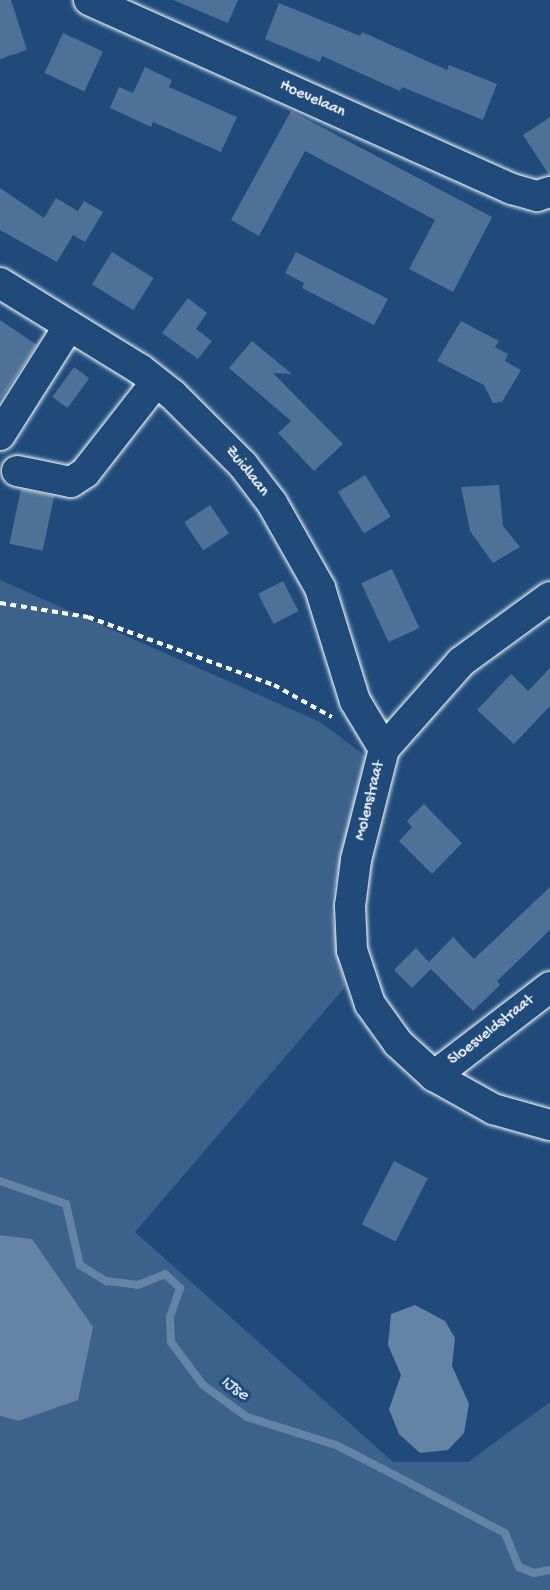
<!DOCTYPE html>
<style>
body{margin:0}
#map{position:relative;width:550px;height:1590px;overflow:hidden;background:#1f4a7a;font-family:"Gochi Hand",sans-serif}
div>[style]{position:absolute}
.green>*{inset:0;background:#3c618b}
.water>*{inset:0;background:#6583a4}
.stream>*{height:8px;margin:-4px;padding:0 4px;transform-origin:4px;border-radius:4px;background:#6583a4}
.building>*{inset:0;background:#507197;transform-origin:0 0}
.path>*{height:4px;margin-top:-2px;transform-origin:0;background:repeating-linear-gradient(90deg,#fff 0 6px,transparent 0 10.5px)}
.roads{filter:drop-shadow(0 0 2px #fff) drop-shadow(0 0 2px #fff)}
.minor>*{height:30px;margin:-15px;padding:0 15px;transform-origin:15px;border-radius:15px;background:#1f4a7a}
span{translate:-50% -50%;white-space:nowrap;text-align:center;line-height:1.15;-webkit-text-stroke:6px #1f4a7a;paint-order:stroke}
.street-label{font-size:16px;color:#fff}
.water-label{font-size:18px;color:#d8e0e8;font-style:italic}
</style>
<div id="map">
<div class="green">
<i style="clip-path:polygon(0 580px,320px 722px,367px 757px,330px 905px,345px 987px,135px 1232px,393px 1462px,468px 1462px,550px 1402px,550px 1590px,0 1590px,0 1416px,18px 1421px,32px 1239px,0 1235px)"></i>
</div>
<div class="water">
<i style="clip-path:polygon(0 1235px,32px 1239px,93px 1327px,78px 1400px,18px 1421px,0 1416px)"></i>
<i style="clip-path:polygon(415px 1305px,445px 1321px,455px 1338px,452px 1366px,469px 1404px,464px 1433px,448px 1450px,420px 1453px,399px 1434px,389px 1409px,401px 1375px,388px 1345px,391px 1314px)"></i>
</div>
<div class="stream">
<i style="left:0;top:1181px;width:70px;rotate:19.2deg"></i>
<i style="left:66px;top:1204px;width:63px;rotate:77.1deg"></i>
<i style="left:80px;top:1265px;width:31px;rotate:32deg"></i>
<i style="left:106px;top:1281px;width:32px;rotate:7deg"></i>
<i style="left:138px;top:1285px;width:29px;rotate:-22deg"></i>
<i style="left:165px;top:1274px;width:21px;rotate:43deg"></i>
<i style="left:180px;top:1288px;width:31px;rotate:109deg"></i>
<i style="left:170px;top:1317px;width:25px;rotate:88deg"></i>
<i style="left:171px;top:1342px;width:54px;rotate:53.3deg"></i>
<i style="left:203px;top:1385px;width:54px;rotate:36deg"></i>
<i style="left:247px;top:1417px;width:93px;rotate:17.5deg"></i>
<i style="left:336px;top:1445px;width:51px;rotate:27.1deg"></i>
<i style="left:381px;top:1468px;width:140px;rotate:27.7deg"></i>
<i style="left:505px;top:1533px;width:37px;rotate:68deg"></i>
<i style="left:519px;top:1567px;width:16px;rotate:22deg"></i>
<i style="left:534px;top:1573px;width:16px;rotate:-11deg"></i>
</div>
<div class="building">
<i style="clip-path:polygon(0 0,11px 0,27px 50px,0 59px)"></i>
<i style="clip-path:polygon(173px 0,238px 0,228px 23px)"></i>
<i style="clip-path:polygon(279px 3px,360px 36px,362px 32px,447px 70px,449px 65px,497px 84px,483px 120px,402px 87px,400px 91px,322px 56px,320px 62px,265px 39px)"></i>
<i style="left:63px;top:33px;width:44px;height:44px;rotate:25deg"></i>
<i style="clip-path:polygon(145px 67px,172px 80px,169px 87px,237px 117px,221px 152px,153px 122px,151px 127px,110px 108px,119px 87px,133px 93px)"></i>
<i style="clip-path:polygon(291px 111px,492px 217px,453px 292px,409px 269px,435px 220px,305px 151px,259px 236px,231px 220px)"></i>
<i style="clip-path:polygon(550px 117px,550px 175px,549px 175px,523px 135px)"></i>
<i style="clip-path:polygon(0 188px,44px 218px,56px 198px,78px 211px,84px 201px,103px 212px,85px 242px,73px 235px,57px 262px,0 230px)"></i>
<i style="left:112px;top:252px;width:49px;height:38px;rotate:32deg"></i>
<i style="clip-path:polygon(296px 252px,388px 299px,374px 325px,302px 288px,304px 283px,285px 273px)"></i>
<i style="clip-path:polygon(188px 298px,207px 313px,196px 329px,212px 341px,198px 359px,162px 333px)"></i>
<i style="clip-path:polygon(0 320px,37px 345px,0 400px)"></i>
<i style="clip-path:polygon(461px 321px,499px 341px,495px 347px,508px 354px,505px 361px,521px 370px,502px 402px,493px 403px,484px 385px,437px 361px)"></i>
<i style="clip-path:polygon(252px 341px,292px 374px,273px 373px,343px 444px,314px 471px,278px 433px,291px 421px,229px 368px)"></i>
<i style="left:74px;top:367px;width:19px;height:37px;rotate:36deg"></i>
<i style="left:365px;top:475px;width:49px;height:32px;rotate:58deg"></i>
<i style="clip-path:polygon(499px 485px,503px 526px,520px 547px,493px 563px,470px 531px,461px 487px)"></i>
<i style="left:21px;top:489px;width:34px;height:56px;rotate:12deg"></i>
<i style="left:210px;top:505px;width:34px;height:31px;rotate:56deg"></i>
<i style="left:392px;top:569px;width:65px;height:34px;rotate:65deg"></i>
<i style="left:283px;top:581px;width:34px;height:28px;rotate:63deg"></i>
<i style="clip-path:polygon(550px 668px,550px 706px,514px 744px,477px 710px,511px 674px,528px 691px)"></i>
<i style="clip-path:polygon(424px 804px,462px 843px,432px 874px,399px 841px,412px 827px,407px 821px)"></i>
<i style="clip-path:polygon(550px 887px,550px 930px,497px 981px,500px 985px,473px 1011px,431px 969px,412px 988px,394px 970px,416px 948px,429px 962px,453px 937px,474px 959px)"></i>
<i style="left:394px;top:1161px;width:38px;height:71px;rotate:27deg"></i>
</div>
<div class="path">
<i style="left:0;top:603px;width:89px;rotate:9deg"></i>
<i style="left:88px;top:617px;width:198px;rotate:20.1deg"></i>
<i style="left:274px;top:685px;width:66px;rotate:28.9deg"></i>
</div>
<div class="roads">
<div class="minor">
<i style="left:89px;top:0;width:463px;rotate:24.1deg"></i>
<i style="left:512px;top:189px;width:26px;rotate:16deg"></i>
<i style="left:537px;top:196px;width:14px;rotate:-17deg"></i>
<i style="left:0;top:283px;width:164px;rotate:31.6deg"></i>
<i style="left:140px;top:369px;width:42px;rotate:38.2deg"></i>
<i style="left:173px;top:395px;width:99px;rotate:45deg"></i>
<i style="left:243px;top:465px;width:48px;rotate:52.7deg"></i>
<i style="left:272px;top:503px;width:98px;rotate:60.5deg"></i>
<i style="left:320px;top:588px;width:118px;rotate:72.8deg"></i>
<i style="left:355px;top:701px;width:56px;rotate:58.9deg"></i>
<i style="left:0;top:435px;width:129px;rotate:-57.7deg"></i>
<i style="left:17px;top:471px;width:55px;rotate:11.5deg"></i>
<i style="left:71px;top:482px;width:17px;rotate:-33deg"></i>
<i style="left:85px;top:473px;width:115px;rotate:-52deg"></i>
<i style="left:550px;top:597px;width:110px;rotate:143.9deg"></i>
<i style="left:461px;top:662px;width:116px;rotate:131.5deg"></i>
<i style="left:384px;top:749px;width:114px;rotate:104.2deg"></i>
<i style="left:356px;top:860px;width:46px;rotate:97.4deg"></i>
<i style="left:350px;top:906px;width:44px;rotate:87.4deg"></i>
<i style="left:352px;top:950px;width:57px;rotate:71.6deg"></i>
<i style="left:370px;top:1004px;width:48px;rotate:54.3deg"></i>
<i style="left:398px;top:1043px;width:49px;rotate:42.5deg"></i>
<i style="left:434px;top:1076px;width:68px;rotate:29.2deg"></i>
<i style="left:493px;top:1109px;width:59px;rotate:15.7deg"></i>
<i style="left:434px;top:1076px;width:146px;rotate:-37.5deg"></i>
</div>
</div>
<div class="street-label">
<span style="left:312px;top:100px;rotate:24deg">Hoevelaan</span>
<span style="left:246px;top:472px;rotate:51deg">Zuidlaan</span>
<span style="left:371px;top:801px;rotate:-76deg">Molenstraat</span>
<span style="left:492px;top:1031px;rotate:-38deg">Sloesveldstraat</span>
</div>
<div class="water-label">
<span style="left:234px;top:1389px;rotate:36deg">IJse</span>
</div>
</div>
